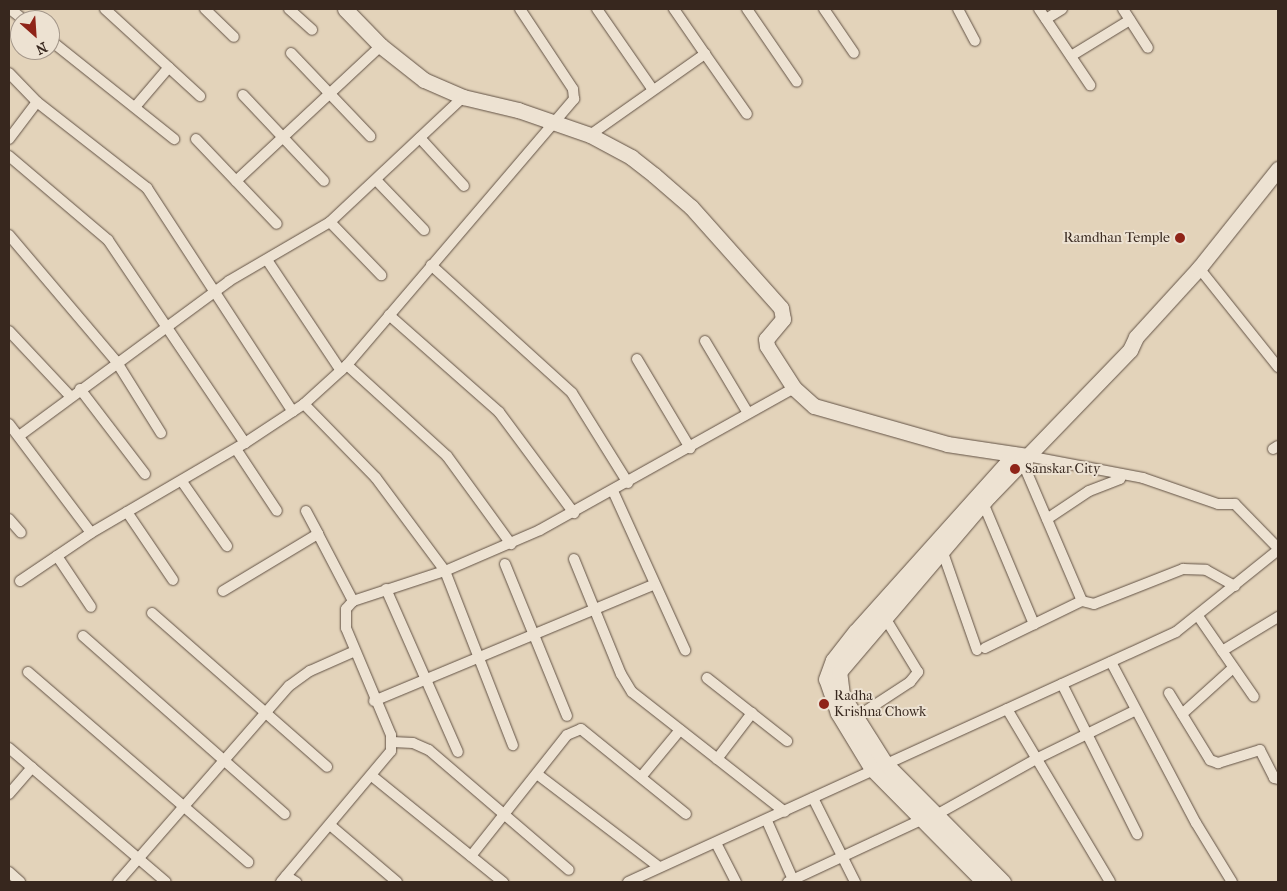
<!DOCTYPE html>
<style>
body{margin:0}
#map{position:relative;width:1287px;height:891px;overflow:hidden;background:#e3d3ba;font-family:"IM FELL French Canon",serif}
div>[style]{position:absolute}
.roads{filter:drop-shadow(0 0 1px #625245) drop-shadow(0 0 1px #625245)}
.street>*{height:10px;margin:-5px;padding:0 5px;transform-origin:5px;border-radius:5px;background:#ede2d2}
.secondary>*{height:15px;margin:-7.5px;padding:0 7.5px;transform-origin:7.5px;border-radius:7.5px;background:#ede2d2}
.dots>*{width:14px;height:14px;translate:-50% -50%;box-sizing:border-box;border:2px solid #ede2d2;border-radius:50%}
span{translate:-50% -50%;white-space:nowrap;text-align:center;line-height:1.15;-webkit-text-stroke:4px #ede2d2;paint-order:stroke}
.poi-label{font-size:14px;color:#37271e}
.right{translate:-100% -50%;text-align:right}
.left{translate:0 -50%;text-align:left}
.frame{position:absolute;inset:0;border:10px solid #37271e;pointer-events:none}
.north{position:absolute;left:10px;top:10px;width:50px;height:50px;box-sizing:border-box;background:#ede2d2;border:1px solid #a4978a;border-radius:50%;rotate:154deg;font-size:14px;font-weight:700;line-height:20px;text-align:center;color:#37271e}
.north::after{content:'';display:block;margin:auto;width:18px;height:22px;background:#8f2418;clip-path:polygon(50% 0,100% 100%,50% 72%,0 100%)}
</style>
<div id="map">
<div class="roads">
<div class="street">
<i style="left:10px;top:9px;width:18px;rotate:38deg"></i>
<i style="left:105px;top:9px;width:129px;rotate:42.5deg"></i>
<i style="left:205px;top:9px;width:40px;rotate:44deg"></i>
<i style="left:289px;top:9px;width:31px;rotate:42deg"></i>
<i style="left:597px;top:9px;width:98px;rotate:55.3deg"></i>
<i style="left:747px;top:9px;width:88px;rotate:55.6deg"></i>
<i style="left:824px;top:9px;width:53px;rotate:55.7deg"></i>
<i style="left:958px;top:9px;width:36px;rotate:62deg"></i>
<i style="left:1039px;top:9px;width:92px;rotate:56.1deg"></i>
<i style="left:1123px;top:9px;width:46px;rotate:57.3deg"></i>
<i style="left:1046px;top:19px;width:19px;rotate:-32deg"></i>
<i style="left:50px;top:40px;width:159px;rotate:38.6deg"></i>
<i style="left:291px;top:53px;width:115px;rotate:46.4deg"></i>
<i style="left:705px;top:54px;width:73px;rotate:55deg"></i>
<i style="left:1071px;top:56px;width:69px;rotate:-31.4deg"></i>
<i style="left:9px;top:73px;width:40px;rotate:46deg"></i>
<i style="left:37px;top:102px;width:140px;rotate:38deg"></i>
<i style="left:147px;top:188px;width:267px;rotate:56.9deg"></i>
<i style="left:243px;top:95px;width:118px;rotate:46.7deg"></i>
<i style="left:135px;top:107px;width:52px;rotate:-49.6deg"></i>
<i style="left:590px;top:135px;width:141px;rotate:-35.2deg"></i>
<i style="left:705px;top:54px;width:55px;rotate:-124.6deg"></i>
<i style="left:420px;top:138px;width:65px;rotate:47.5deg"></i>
<i style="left:9px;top:139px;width:46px;rotate:-52.9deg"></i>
<i style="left:196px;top:139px;width:117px;rotate:46.4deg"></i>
<i style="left:9px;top:156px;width:130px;rotate:40.3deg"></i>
<i style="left:108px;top:240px;width:245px;rotate:56deg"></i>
<i style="left:236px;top:181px;width:198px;rotate:-43deg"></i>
<i style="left:377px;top:181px;width:68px;rotate:46.2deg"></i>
<i style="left:330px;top:222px;width:74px;rotate:46.1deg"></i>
<i style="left:9px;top:235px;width:165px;rotate:49.7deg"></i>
<i style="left:116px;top:361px;width:85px;rotate:58deg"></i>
<i style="left:267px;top:260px;width:133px;rotate:56.3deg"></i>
<i style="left:431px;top:265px;width:190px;rotate:42.2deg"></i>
<i style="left:572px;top:393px;width:106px;rotate:58.1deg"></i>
<i style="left:1199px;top:268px;width:127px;rotate:51.4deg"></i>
<i style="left:389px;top:315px;width:147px;rotate:41.4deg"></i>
<i style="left:499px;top:412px;width:126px;rotate:53.4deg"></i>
<i style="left:9px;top:331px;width:89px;rotate:46.8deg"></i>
<i style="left:705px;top:341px;width:84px;rotate:59.2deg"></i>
<i style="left:637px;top:359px;width:104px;rotate:59.2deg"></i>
<i style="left:347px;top:365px;width:135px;rotate:42.3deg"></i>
<i style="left:447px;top:456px;width:109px;rotate:54deg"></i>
<i style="left:80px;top:389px;width:107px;rotate:52.6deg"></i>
<i style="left:304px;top:404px;width:103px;rotate:45.8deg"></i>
<i style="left:376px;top:478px;width:116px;rotate:53.4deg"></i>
<i style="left:445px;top:571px;width:187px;rotate:68.7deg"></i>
<i style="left:9px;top:424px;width:136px;rotate:53deg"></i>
<i style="left:19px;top:436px;width:261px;rotate:-36.4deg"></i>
<i style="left:229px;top:281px;width:117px;rotate:-30.3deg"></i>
<i style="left:330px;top:222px;width:183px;rotate:-43.2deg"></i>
<i style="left:236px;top:449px;width:74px;rotate:56.5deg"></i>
<i style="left:1273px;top:449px;width:6px;rotate:-31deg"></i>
<i style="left:1027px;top:456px;width:118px;rotate:10.7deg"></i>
<i style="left:1143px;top:478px;width:79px;rotate:19.1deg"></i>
<i style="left:1218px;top:504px;width:17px"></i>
<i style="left:1235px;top:504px;width:62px;rotate:45.7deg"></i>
<i style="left:1022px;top:461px;width:152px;rotate:66.8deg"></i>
<i style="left:1082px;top:601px;width:12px;rotate:14deg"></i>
<i style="left:1094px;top:604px;width:96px;rotate:-21.5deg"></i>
<i style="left:1183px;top:569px;width:23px;rotate:2deg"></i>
<i style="left:1206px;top:570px;width:33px;rotate:29deg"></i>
<i style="left:183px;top:483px;width:77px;rotate:55.1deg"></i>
<i style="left:613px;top:491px;width:175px;rotate:65.6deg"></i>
<i style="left:981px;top:498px;width:137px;rotate:67.2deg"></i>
<i style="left:306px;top:511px;width:26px;rotate:62deg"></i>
<i style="left:127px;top:512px;width:82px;rotate:55.9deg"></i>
<i style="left:9px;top:519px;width:18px;rotate:49deg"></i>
<i style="left:1047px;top:519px;width:50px;rotate:-33.7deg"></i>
<i style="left:1089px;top:491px;width:33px;rotate:-21deg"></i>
<i style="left:1120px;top:479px;width:5px;rotate:-68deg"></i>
<i style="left:942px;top:550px;width:106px;rotate:70.7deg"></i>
<i style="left:57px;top:556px;width:61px;rotate:56.3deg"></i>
<i style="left:574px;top:559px;width:124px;rotate:67.8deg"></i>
<i style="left:621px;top:674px;width:21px;rotate:59deg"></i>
<i style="left:632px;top:692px;width:194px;rotate:38.1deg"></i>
<i style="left:505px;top:564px;width:164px;rotate:67.8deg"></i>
<i style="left:20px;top:581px;width:86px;rotate:-34.1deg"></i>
<i style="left:91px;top:533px;width:178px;rotate:-30.3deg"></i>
<i style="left:245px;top:443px;width:71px;rotate:-33.5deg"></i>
<i style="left:304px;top:404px;width:58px;rotate:-42.2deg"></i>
<i style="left:347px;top:365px;width:350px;rotate:-49.5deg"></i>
<i style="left:574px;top:99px;width:10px;rotate:-96deg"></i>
<i style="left:573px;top:89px;width:96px;rotate:-123.5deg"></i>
<i style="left:386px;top:589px;width:178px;rotate:66.2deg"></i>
<i style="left:223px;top:591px;width:111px;rotate:-31deg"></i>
<i style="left:318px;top:534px;width:76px;rotate:62.4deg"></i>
<i style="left:152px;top:613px;width:233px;rotate:41.3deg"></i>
<i style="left:1198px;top:616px;width:98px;rotate:55.3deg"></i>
<i style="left:83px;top:636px;width:269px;rotate:41.4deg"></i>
<i style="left:985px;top:648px;width:108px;rotate:-25.9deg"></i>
<i style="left:1222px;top:651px;width:66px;rotate:-31.3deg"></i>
<i style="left:1111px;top:662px;width:182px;rotate:62.2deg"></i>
<i style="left:1196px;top:823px;width:69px;rotate:58.6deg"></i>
<i style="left:28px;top:672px;width:291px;rotate:40.8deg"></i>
<i style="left:707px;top:678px;width:102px;rotate:38.2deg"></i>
<i style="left:1062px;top:684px;width:168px;rotate:63.4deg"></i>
<i style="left:1169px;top:693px;width:79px;rotate:58.5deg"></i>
<i style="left:1210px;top:760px;width:9px;rotate:21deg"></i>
<i style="left:1218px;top:763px;width:44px;rotate:-17.2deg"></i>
<i style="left:1260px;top:750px;width:31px;rotate:63deg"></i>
<i style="left:1274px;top:778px;width:4px;rotate:14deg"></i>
<i style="left:374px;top:701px;width:302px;rotate:-22.6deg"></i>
<i style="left:1007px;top:709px;width:201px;rotate:59.2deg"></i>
<i style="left:1182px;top:714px;width:69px;rotate:-42deg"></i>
<i style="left:855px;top:718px;width:66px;rotate:-33.2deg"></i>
<i style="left:910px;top:682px;width:13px;rotate:-51deg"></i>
<i style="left:918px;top:672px;width:66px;rotate:-121.3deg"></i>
<i style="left:392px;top:742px;width:21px;rotate:3deg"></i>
<i style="left:413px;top:743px;width:17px;rotate:24deg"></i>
<i style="left:429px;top:750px;width:184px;rotate:40.6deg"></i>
<i style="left:9px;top:748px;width:206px;rotate:40.5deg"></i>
<i style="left:717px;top:759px;width:58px;rotate:-52.7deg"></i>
<i style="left:537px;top:774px;width:153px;rotate:37.3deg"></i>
<i style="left:372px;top:776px;width:169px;rotate:39deg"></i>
<i style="left:641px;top:777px;width:61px;rotate:-50.3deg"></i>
<i style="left:9px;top:794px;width:35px;rotate:-49deg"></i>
<i style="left:813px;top:798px;width:94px;rotate:63.4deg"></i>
<i style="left:936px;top:815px;width:115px;rotate:-29.2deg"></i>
<i style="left:1036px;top:759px;width:111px;rotate:-26.1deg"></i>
<i style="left:767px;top:821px;width:67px;rotate:66.1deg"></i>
<i style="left:330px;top:825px;width:88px;rotate:40.4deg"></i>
<i style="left:716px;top:843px;width:44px;rotate:62.9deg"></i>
<i style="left:471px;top:856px;width:154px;rotate:-51.6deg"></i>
<i style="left:567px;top:735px;width:15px;rotate:-23deg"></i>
<i style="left:581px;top:729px;width:135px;rotate:39deg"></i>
<i style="left:9px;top:872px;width:15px;rotate:42deg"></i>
<i style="left:286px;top:876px;width:12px;rotate:31deg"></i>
<i style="left:118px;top:882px;width:260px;rotate:-48.9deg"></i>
<i style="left:289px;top:686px;width:26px;rotate:-36deg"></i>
<i style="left:310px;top:671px;width:49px;rotate:-24deg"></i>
<i style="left:281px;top:882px;width:171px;rotate:-50deg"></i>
<i style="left:391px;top:751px;width:16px;rotate:-90deg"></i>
<i style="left:391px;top:735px;width:116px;rotate:-112.8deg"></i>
<i style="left:346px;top:628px;width:19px;rotate:-90deg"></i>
<i style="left:346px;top:609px;width:11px;rotate:-49deg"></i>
<i style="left:353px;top:601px;width:97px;rotate:-18.1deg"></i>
<i style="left:445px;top:571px;width:103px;rotate:-23.3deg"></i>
<i style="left:540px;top:530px;width:291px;rotate:-29.2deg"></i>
<i style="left:628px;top:882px;width:602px;rotate:-24.52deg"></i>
<i style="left:1176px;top:632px;width:131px;rotate:-38.8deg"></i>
<i style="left:788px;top:882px;width:147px;rotate:-25deg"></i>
</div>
<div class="secondary">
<i style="left:345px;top:9px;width:52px;rotate:45.8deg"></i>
<i style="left:381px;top:46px;width:55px;rotate:38.3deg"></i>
<i style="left:424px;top:80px;width:43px;rotate:23.6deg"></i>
<i style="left:463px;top:97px;width:57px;rotate:13.3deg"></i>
<i style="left:518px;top:110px;width:76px;rotate:19.1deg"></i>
<i style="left:590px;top:135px;width:47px;rotate:28.2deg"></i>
<i style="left:631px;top:157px;width:29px;rotate:38deg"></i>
<i style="left:654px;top:175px;width:49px;rotate:40.9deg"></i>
<i style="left:691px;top:207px;width:135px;rotate:48.3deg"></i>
<i style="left:781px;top:308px;width:11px;rotate:80deg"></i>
<i style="left:783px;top:319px;width:26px;rotate:130deg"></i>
<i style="left:766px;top:339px;width:7px;rotate:82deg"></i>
<i style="left:767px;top:346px;width:50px;rotate:57.3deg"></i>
<i style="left:794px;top:388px;width:27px;rotate:42deg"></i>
<i style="left:814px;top:406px;width:138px;rotate:15.9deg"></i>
<i style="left:947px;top:444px;width:81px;rotate:8.5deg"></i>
<i style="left:984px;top:882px;width:159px;rotate:-134.7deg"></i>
<i style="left:872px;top:769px;width:66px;rotate:-121.3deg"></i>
<i style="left:838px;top:713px;width:36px;rotate:-109deg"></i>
<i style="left:826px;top:679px;width:20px;rotate:-70deg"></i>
<i style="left:833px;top:660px;width:37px;rotate:-52deg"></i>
<i style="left:856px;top:631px;width:237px;rotate:-48.1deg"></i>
<i style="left:1003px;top:882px;width:168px;rotate:-134.8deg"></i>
<i style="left:885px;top:763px;width:80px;rotate:-122.3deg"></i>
<i style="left:842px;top:695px;width:23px;rotate:-97deg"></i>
<i style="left:839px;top:672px;width:231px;rotate:-49.6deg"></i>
<i style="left:989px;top:496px;width:203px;rotate:-46deg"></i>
<i style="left:1130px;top:350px;width:14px;rotate:-65deg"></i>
<i style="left:1136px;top:337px;width:93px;rotate:-47.6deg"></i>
<i style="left:1199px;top:268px;width:127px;rotate:-51.4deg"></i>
</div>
</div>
<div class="dots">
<i style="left:1180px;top:238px;background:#8f2418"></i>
<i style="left:1015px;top:469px;background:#8f2418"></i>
<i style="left:824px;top:704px;background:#8f2418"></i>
</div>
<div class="poi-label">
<span class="right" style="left:1170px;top:238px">Ramdhan Temple</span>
<span class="left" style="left:1025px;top:469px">Sanskar City</span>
<span class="left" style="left:834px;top:704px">Radha<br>Krishna Chowk</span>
</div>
<div class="frame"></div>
<div class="north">N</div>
</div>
